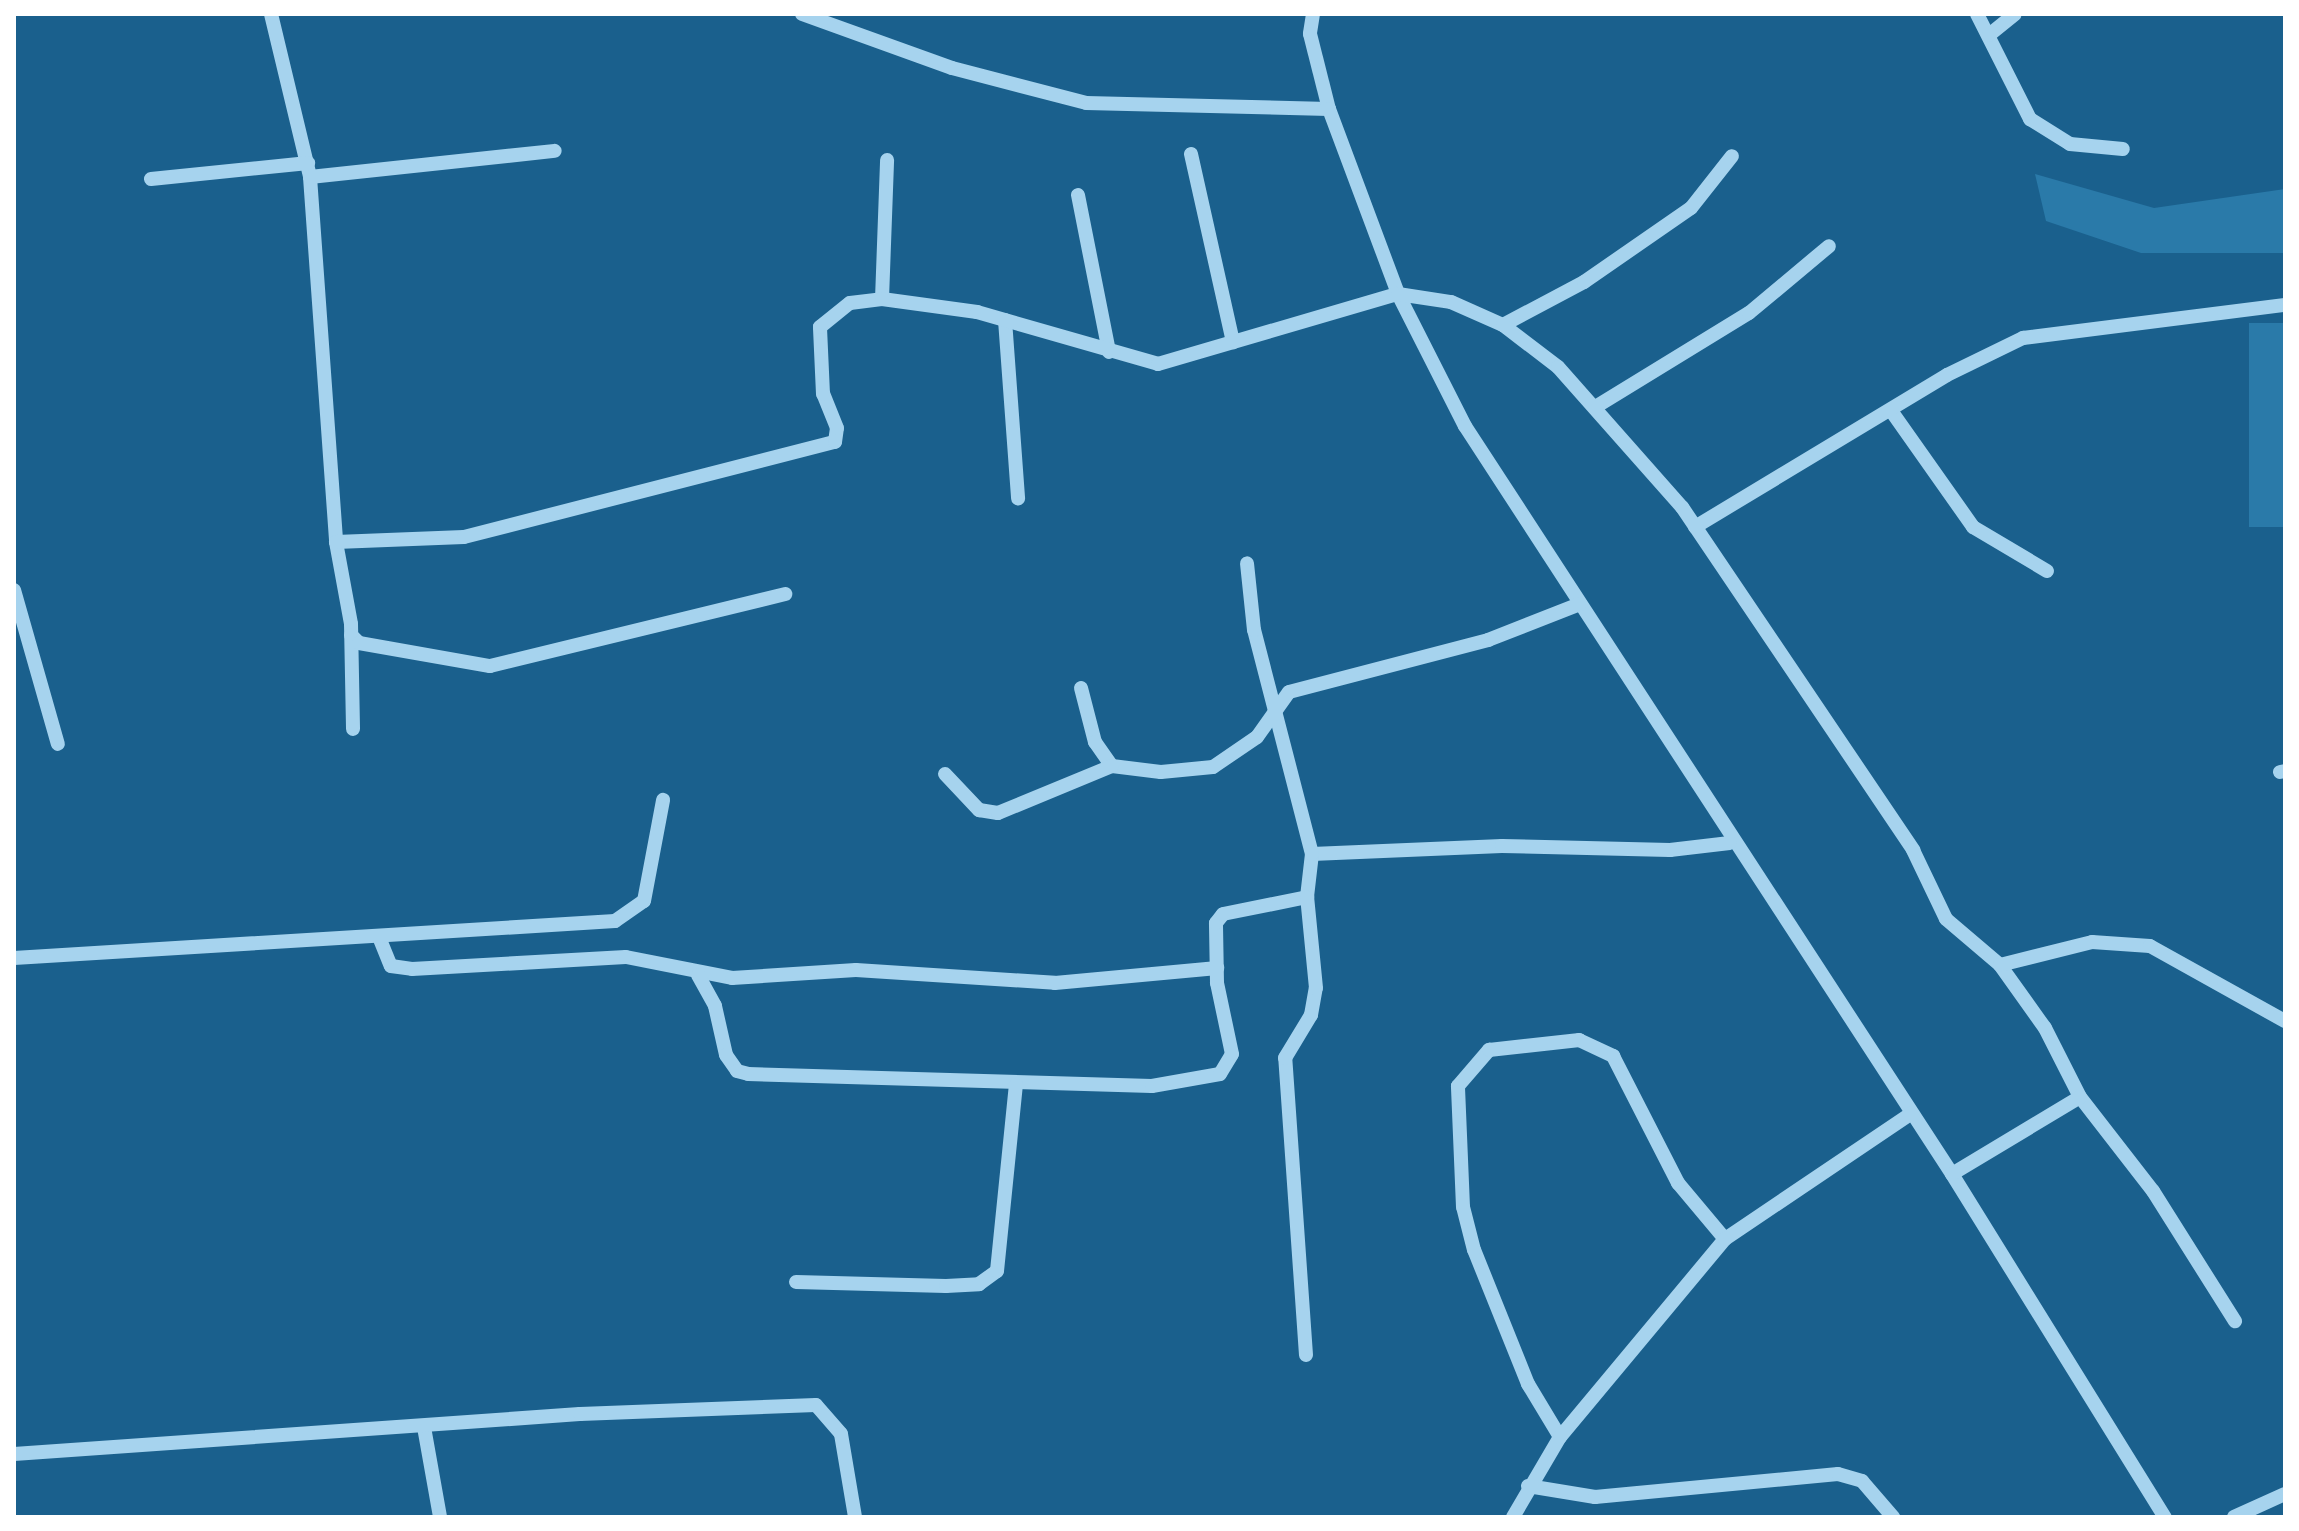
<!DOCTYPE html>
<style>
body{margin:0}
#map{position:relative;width:2299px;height:1531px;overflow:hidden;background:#1a608d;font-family:"Nunito Sans",sans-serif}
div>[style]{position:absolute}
.green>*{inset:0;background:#2a7aa9;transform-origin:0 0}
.minor>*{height:14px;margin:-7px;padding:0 7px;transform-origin:7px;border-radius:7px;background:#a6d3ee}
span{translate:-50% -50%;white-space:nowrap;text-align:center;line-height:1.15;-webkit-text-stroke:7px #1a608d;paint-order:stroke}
.frame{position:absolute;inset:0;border:16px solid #fff;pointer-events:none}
</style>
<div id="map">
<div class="green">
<i style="clip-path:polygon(2035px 174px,2154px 208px,2285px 189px,2285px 253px,2141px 253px,2046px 221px)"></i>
<i style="left:2285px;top:323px;width:204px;height:36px;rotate:90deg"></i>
</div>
<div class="minor">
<i style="left:271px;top:14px;width:168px;rotate:76.5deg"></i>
<i style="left:310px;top:177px;width:366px;rotate:85.9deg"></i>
<i style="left:336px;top:542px;width:83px;rotate:79.6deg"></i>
<i style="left:351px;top:624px;width:105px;rotate:88.9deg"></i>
<i style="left:802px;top:14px;width:159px;rotate:19.8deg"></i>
<i style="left:952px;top:68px;width:138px;rotate:14.6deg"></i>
<i style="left:1086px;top:103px;width:243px;rotate:1.4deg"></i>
<i style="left:1313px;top:14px;width:20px;rotate:99deg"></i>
<i style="left:1310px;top:34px;width:77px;rotate:75.8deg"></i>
<i style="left:1329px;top:109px;width:197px;rotate:69.5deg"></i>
<i style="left:1398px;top:294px;width:148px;rotate:63.1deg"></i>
<i style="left:1465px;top:426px;width:893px;rotate:56.93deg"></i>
<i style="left:1952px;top:1174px;width:404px;rotate:58.2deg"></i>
<i style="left:1977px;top:14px;width:118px;rotate:63.2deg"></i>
<i style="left:2030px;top:119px;width:47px;rotate:32deg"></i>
<i style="left:2070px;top:144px;width:53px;rotate:5.4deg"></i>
<i style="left:1989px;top:35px;width:33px;rotate:-39deg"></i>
<i style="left:1191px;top:154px;width:193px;rotate:77.4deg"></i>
<i style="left:310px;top:177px;width:246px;rotate:-6.1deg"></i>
<i style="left:151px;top:179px;width:158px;rotate:-5.8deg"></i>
<i style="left:1078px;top:195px;width:160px;rotate:78.8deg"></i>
<i style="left:882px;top:299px;width:139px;rotate:-87.9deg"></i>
<i style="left:1005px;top:320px;width:179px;rotate:85.8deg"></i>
<i style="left:1503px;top:325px;width:92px;rotate:-28deg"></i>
<i style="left:1584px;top:282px;width:130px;rotate:-34.7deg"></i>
<i style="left:1691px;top:208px;width:66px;rotate:-51.7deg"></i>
<i style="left:1597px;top:406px;width:178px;rotate:-31.5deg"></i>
<i style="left:1749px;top:313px;width:104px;rotate:-39.9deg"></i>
<i style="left:1892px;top:412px;width:141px;rotate:54.8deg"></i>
<i style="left:1973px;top:527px;width:86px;rotate:30.7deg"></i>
<i style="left:1695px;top:527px;width:294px;rotate:-31.1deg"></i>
<i style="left:1947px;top:375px;width:85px;rotate:-26deg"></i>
<i style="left:2023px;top:338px;width:264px;rotate:-7.2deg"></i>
<i style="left:336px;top:542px;width:128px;rotate:-2.2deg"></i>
<i style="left:464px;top:537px;width:383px;rotate:-14.4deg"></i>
<i style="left:835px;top:442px;width:14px;rotate:-82deg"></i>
<i style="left:837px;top:428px;width:37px;rotate:-112deg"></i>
<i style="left:823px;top:394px;width:67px;rotate:-92.6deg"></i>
<i style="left:820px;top:327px;width:38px;rotate:-39deg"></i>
<i style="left:850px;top:303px;width:32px;rotate:-7deg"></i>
<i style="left:882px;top:299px;width:96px;rotate:7.8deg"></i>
<i style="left:977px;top:312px;width:188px;rotate:16deg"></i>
<i style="left:1158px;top:364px;width:250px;rotate:-16.3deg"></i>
<i style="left:1398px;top:294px;width:54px;rotate:8.6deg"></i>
<i style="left:1451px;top:302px;width:57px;rotate:23.9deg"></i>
<i style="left:1503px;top:325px;width:69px;rotate:37.4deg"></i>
<i style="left:1558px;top:367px;width:187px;rotate:48.5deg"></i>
<i style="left:1682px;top:507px;width:414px;rotate:56deg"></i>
<i style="left:1913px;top:850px;width:76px;rotate:64.4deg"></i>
<i style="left:1946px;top:919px;width:71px;rotate:40.4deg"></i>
<i style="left:2000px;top:965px;width:77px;rotate:54.5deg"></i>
<i style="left:2045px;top:1028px;width:77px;rotate:63.1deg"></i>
<i style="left:2080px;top:1097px;width:119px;rotate:52.2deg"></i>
<i style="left:2153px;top:1191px;width:154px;rotate:57.8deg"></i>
<i style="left:14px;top:590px;width:160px;rotate:74.1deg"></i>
<i style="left:351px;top:635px;width:11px;rotate:45deg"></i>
<i style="left:359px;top:643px;width:133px;rotate:10deg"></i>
<i style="left:490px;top:666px;width:304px;rotate:-13.7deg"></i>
<i style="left:1081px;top:688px;width:56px;rotate:75.5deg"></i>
<i style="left:1095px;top:742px;width:29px;rotate:55deg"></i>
<i style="left:1112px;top:766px;width:49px;rotate:7deg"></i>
<i style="left:1161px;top:772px;width:52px;rotate:-5.5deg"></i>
<i style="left:1213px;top:767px;width:53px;rotate:-34.3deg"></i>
<i style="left:1257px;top:737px;width:55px;rotate:-54.6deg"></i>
<i style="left:1289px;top:692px;width:206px;rotate:-14.6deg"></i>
<i style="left:1488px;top:640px;width:99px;rotate:-21.4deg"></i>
<i style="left:2280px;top:772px;width:5px;rotate:-11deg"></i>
<i style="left:945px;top:774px;width:50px;rotate:46.6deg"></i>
<i style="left:979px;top:810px;width:19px;rotate:9deg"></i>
<i style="left:998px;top:813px;width:123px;rotate:-22.4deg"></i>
<i style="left:1312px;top:854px;width:190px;rotate:-2.4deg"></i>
<i style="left:1502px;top:846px;width:168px;rotate:1.4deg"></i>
<i style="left:1670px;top:850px;width:60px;rotate:-6.7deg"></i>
<i style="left:379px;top:937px;width:31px;rotate:68deg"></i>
<i style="left:391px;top:966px;width:21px;rotate:8deg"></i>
<i style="left:412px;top:969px;width:214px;rotate:-3.2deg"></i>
<i style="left:626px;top:957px;width:108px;rotate:11.2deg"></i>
<i style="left:732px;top:978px;width:124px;rotate:-3.7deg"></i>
<i style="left:856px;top:970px;width:199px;rotate:3.7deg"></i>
<i style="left:1055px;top:983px;width:163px;rotate:-5.3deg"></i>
<i style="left:14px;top:958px;width:602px;rotate:-3.52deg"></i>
<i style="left:615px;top:921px;width:35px;rotate:-35deg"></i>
<i style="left:644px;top:901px;width:103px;rotate:-79.3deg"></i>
<i style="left:2000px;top:965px;width:95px;rotate:-14deg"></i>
<i style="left:2092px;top:942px;width:58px;rotate:3.9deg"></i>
<i style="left:2150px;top:946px;width:154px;rotate:29.1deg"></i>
<i style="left:698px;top:975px;width:35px;rotate:61deg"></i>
<i style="left:715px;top:1006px;width:50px;rotate:77.3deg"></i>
<i style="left:726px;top:1055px;width:19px;rotate:55deg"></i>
<i style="left:737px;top:1071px;width:11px;rotate:15deg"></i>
<i style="left:748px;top:1074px;width:404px;rotate:1.7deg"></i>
<i style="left:1152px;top:1086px;width:69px;rotate:-10deg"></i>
<i style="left:1220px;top:1074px;width:23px;rotate:-59deg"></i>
<i style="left:1232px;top:1054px;width:73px;rotate:-101.9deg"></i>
<i style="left:1217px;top:983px;width:60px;rotate:-91deg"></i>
<i style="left:1216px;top:923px;width:11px;rotate:-52deg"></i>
<i style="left:1223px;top:914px;width:86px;rotate:-11.4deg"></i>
<i style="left:1307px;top:897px;width:43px;rotate:-83.4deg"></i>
<i style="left:1312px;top:854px;width:231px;rotate:-104.5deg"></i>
<i style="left:1254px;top:630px;width:67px;rotate:-96deg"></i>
<i style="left:1952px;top:1174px;width:149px;rotate:-31deg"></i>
<i style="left:796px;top:1282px;width:150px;rotate:1.5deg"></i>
<i style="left:946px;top:1286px;width:33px;rotate:-3deg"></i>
<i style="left:979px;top:1284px;width:22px;rotate:-36deg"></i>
<i style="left:997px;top:1271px;width:187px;rotate:-84.2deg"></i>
<i style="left:1306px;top:1355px;width:298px;rotate:-94deg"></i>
<i style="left:1285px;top:1058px;width:50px;rotate:-58.8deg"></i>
<i style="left:1311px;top:1015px;width:27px;rotate:-80deg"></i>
<i style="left:1316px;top:988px;width:91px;rotate:-95.6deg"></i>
<i style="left:424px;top:1427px;width:91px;rotate:79.9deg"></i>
<i style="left:1560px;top:1437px;width:62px;rotate:-121.1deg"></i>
<i style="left:1528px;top:1384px;width:144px;rotate:-111.9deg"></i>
<i style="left:1474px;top:1250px;width:44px;rotate:-104.3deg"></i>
<i style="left:1463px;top:1207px;width:121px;rotate:-92.4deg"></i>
<i style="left:1458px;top:1086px;width:48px;rotate:-49.3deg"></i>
<i style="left:1489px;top:1050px;width:91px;rotate:-6.3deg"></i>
<i style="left:1579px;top:1040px;width:38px;rotate:25deg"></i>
<i style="left:1613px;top:1056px;width:143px;rotate:62.9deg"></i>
<i style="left:1678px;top:1183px;width:73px;rotate:50deg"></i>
<i style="left:14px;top:1454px;width:567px;rotate:-4.04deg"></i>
<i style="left:580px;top:1414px;width:236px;rotate:-2.2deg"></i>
<i style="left:816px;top:1405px;width:38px;rotate:49deg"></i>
<i style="left:841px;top:1434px;width:84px;rotate:80.4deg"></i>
<i style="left:1528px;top:1486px;width:68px;rotate:9.3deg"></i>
<i style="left:1595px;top:1497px;width:244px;rotate:-5.4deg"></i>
<i style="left:1838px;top:1474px;width:25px;rotate:16deg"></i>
<i style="left:1862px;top:1481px;width:48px;rotate:49.3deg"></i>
<i style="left:1513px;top:1517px;width:93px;rotate:-59.6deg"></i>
<i style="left:1560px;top:1437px;width:258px;rotate:-50.2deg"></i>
<i style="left:1725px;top:1239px;width:225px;rotate:-34deg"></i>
<i style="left:2234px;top:1517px;width:56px;rotate:-24.3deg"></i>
</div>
<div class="frame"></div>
</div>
